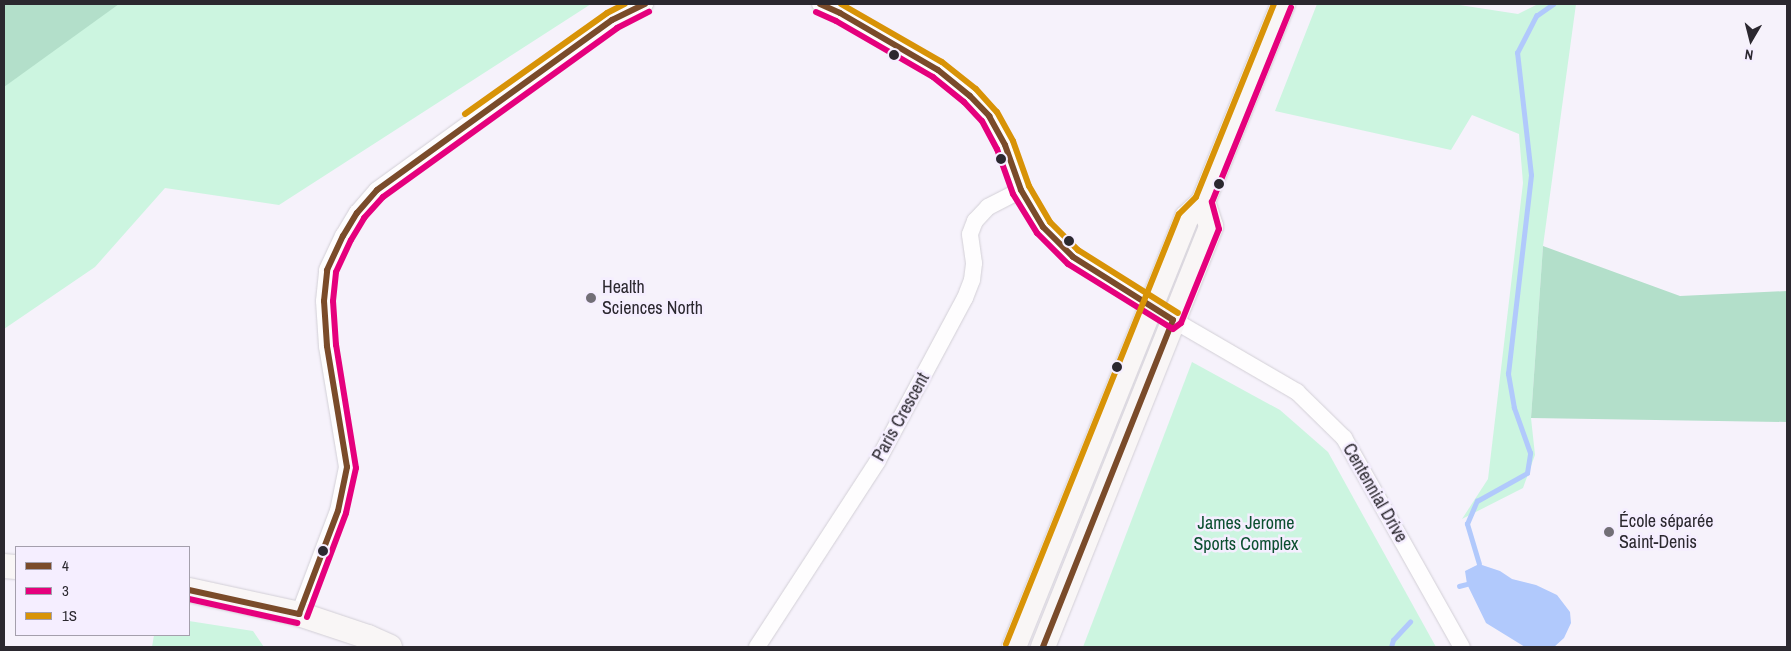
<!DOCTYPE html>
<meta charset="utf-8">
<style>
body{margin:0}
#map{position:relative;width:1791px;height:651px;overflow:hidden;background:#f6f2fb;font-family:"Archivo Narrow",sans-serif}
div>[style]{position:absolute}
.green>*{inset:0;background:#ccf5e0}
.forest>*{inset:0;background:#b3dfca}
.water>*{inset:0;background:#b1c9fc}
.stream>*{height:4.5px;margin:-2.25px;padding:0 2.25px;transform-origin:2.25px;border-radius:2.25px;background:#b1c9fc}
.roads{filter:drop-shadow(0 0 1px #d2cfd6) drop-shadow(0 0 1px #d2cfd6)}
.street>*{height:16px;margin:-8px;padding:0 8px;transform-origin:8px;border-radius:8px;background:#fefdfe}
.secondary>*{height:24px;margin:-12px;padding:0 12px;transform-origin:12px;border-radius:12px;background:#f9f6f6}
.bus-1>*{height:6px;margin:-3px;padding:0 3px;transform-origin:3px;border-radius:3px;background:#7a4b2a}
.bus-2>*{height:6px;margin:-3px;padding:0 3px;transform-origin:3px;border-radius:3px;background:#e5007d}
.bus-3>*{height:6px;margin:-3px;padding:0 3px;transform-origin:3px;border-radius:3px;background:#d89307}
.dots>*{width:14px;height:14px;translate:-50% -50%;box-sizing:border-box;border:2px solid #f5eeff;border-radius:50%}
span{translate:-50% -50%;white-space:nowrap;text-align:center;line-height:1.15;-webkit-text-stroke:5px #f5eeff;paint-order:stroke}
.poi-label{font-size:18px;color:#2b282f}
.left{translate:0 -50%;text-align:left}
.street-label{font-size:18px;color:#2b282f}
.park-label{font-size:18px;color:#0c4f31}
.frame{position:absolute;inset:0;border:5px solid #2b282f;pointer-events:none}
.legend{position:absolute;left:15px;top:546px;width:175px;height:90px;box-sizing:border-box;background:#f5eeff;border:1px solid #a49fac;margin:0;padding:6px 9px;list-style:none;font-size:15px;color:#2b282f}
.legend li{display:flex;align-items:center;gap:10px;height:25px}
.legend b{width:25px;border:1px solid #a49fac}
.north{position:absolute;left:1726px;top:15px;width:50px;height:50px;-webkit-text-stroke:4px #f5eeff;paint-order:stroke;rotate:188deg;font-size:14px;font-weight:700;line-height:20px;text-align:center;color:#2b282f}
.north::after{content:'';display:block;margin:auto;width:18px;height:22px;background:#2b282f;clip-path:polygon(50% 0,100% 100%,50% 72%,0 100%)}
</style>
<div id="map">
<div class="green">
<i style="clip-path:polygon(4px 4px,591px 4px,279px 205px,165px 188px,95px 267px,4px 329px)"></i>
<i style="clip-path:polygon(1317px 4px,1453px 4px,1518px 14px,1538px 4px,1576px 4px,1543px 246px,1531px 418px,1535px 455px,1523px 488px,1462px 519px,1488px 479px,1523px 183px,1519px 134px,1472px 115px,1451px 150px,1275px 111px)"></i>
<i style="clip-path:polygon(1192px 362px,1280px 410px,1328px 452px,1436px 647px,1083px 647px)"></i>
<i style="clip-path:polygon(189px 621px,253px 631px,264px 647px,152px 647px,154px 635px,189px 635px)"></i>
</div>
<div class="forest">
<i style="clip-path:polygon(4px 4px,119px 4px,4px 87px)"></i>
<i style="clip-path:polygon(1543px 246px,1680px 296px,1787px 291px,1787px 422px,1531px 418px)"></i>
</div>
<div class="water">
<i style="clip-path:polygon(1479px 564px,1500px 571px,1512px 579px,1536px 585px,1557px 595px,1570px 612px,1571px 623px,1564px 638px,1554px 647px,1525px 647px,1486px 623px,1467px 584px,1465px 571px)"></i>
</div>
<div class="stream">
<i style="left:1479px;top:564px;width:42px;rotate:-106.7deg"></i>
<i style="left:1467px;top:524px;width:25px;rotate:-67deg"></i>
<i style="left:1477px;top:501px;width:57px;rotate:-29.2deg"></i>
<i style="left:1527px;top:473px;width:20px;rotate:-81deg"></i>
<i style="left:1530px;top:453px;width:48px;rotate:-109.6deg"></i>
<i style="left:1514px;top:408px;width:35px;rotate:-100deg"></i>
<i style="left:1508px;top:374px;width:200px;rotate:-83.4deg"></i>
<i style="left:1531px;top:175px;width:123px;rotate:-96.5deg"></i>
<i style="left:1517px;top:53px;width:42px;rotate:-62.8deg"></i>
<i style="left:1536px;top:16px;width:21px;rotate:-35deg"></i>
<i style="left:1459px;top:586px;width:8px;rotate:-14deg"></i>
<i style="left:1391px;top:647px;width:7px;rotate:-74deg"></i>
<i style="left:1393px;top:640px;width:25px;rotate:-47deg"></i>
</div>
<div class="roads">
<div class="street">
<i style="left:820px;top:4px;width:22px;rotate:24deg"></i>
<i style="left:840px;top:13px;width:113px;rotate:30.2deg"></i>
<i style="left:938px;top:70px;width:41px;rotate:39.1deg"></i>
<i style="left:970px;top:96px;width:28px;rotate:46deg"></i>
<i style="left:989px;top:116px;width:33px;rotate:61deg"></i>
<i style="left:1005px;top:145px;width:48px;rotate:70.4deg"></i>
<i style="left:1021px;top:190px;width:43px;rotate:59.3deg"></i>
<i style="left:1043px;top:227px;width:42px;rotate:45deg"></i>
<i style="left:1073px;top:257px;width:93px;rotate:32.7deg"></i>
<i style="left:1151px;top:307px;width:169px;rotate:30.2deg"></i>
<i style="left:1297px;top:392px;width:66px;rotate:44.4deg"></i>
<i style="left:1344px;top:438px;width:240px;rotate:60.6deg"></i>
<i style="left:299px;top:614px;width:110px;rotate:-69.3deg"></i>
<i style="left:338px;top:511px;width:45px;rotate:-78.4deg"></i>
<i style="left:347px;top:467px;width:123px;rotate:-99.4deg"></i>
<i style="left:327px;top:346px;width:45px;rotate:-93.8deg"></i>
<i style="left:324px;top:301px;width:31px;rotate:-84deg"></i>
<i style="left:327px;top:270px;width:38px;rotate:-65deg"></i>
<i style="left:343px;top:236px;width:27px;rotate:-59deg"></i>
<i style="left:357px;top:213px;width:30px;rotate:-49deg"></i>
<i style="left:377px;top:190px;width:290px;rotate:-35.9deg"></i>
<i style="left:612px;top:20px;width:37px;rotate:-26deg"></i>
<i style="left:757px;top:647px;width:221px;rotate:-57deg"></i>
<i style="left:877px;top:462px;width:186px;rotate:-61.8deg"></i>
<i style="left:965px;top:298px;width:19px;rotate:-69deg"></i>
<i style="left:972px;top:280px;width:17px;rotate:-83deg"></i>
<i style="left:974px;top:263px;width:29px;rotate:-98deg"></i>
<i style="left:970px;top:234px;width:14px;rotate:-69deg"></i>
<i style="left:975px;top:221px;width:19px;rotate:-47deg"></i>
<i style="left:988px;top:207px;width:37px;rotate:-27deg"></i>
</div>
<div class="secondary">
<i style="left:4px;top:566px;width:12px;rotate:5deg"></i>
<i style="left:189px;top:590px;width:113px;rotate:12.3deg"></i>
<i style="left:299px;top:614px;width:73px;rotate:18.4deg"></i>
<i style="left:368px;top:637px;width:24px;rotate:24deg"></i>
<i style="left:1014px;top:647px;width:463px;rotate:-68.1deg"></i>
<i style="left:1187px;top:217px;width:22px;rotate:-43deg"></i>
<i style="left:1203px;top:202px;width:214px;rotate:-68deg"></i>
<i style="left:1043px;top:647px;width:453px;rotate:-68.2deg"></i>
<i style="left:1211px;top:226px;width:25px;rotate:-108deg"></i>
</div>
</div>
<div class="bus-1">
<i style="left:820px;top:4px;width:22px;rotate:24deg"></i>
<i style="left:840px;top:13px;width:113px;rotate:30.2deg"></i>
<i style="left:938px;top:70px;width:41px;rotate:39.1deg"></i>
<i style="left:970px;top:96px;width:28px;rotate:46deg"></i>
<i style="left:989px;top:116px;width:33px;rotate:61deg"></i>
<i style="left:1005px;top:145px;width:48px;rotate:70.4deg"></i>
<i style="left:1021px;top:190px;width:43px;rotate:59.3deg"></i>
<i style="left:1043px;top:227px;width:42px;rotate:45deg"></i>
<i style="left:1073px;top:257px;width:118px;rotate:32.2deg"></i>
<i style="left:1173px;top:320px;width:352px;rotate:111.7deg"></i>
<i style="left:189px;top:590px;width:113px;rotate:12.3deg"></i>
<i style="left:299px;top:614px;width:110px;rotate:-69.3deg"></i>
<i style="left:338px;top:511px;width:45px;rotate:-78.4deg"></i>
<i style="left:347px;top:467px;width:123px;rotate:-99.4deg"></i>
<i style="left:327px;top:346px;width:45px;rotate:-93.8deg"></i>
<i style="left:324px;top:301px;width:31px;rotate:-84deg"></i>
<i style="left:327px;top:270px;width:38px;rotate:-65deg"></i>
<i style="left:343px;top:236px;width:27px;rotate:-59deg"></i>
<i style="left:357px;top:213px;width:30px;rotate:-49deg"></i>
<i style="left:377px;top:190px;width:290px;rotate:-35.9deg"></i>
<i style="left:612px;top:20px;width:37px;rotate:-26deg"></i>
</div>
<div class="bus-2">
<i style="left:816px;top:12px;width:22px;rotate:24deg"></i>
<i style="left:836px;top:21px;width:112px;rotate:30deg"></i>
<i style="left:933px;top:77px;width:40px;rotate:39deg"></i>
<i style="left:964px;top:102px;width:26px;rotate:47deg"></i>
<i style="left:982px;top:121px;width:32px;rotate:62deg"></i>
<i style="left:997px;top:149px;width:48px;rotate:70.4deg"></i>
<i style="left:1013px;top:194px;width:46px;rotate:58.4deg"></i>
<i style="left:1037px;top:233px;width:44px;rotate:45deg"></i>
<i style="left:1068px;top:264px;width:123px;rotate:31.8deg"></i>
<i style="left:1173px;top:329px;width:10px;rotate:-37deg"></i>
<i style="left:1181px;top:323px;width:101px;rotate:-68deg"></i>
<i style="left:1219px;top:229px;width:28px;rotate:-105deg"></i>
<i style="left:1212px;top:202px;width:210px;rotate:-67.9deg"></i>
<i style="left:189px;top:599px;width:111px;rotate:12.5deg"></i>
<i style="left:307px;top:617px;width:111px;rotate:-69.4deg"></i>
<i style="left:346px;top:513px;width:46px;rotate:-77.5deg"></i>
<i style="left:356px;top:468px;width:125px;rotate:-99.2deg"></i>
<i style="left:336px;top:345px;width:44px;rotate:-93.9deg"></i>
<i style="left:333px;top:301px;width:29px;rotate:-84deg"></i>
<i style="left:336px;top:272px;width:35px;rotate:-65deg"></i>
<i style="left:351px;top:240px;width:26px;rotate:-59deg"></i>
<i style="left:364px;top:218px;width:28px;rotate:-48deg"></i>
<i style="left:383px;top:197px;width:289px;rotate:-35.8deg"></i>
<i style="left:617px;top:28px;width:36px;rotate:-27deg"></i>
</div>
<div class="bus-3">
<i style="left:841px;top:4px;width:116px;rotate:29.9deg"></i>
<i style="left:942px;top:62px;width:43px;rotate:38.5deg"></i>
<i style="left:976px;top:89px;width:31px;rotate:48deg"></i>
<i style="left:997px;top:112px;width:33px;rotate:61deg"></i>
<i style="left:1013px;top:141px;width:48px;rotate:70.4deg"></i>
<i style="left:1029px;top:186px;width:42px;rotate:59.7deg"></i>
<i style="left:1050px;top:222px;width:40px;rotate:45deg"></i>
<i style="left:1078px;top:250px;width:118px;rotate:32.2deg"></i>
<i style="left:465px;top:114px;width:174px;rotate:-35.4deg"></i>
<i style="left:607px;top:13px;width:20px;rotate:-27deg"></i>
<i style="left:1006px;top:644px;width:463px;rotate:-68.1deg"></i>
<i style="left:1179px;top:214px;width:24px;rotate:-45deg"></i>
<i style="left:1196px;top:197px;width:208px;rotate:-68deg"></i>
</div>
<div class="dots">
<i style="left:894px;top:55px;background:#2b282f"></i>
<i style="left:1001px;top:159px;background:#2b282f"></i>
<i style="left:1219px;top:184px;background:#2b282f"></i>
<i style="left:1069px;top:241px;background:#2b282f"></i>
<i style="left:591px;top:298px;background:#726f76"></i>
<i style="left:1117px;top:367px;background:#2b282f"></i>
<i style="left:1609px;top:532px;background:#726f76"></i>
<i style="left:323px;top:551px;background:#2b282f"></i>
</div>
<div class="poi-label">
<span class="left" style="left:602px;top:298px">Health<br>Sciences North</span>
<span class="left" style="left:1619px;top:532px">École séparée<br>Saint-Denis</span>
</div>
<div class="street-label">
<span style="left:901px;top:417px;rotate:-61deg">Paris Crescent</span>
<span style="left:1375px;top:493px;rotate:60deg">Centennial Drive</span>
</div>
<div class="park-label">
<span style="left:1246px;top:534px">James Jerome<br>Sports Complex</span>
</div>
<div class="frame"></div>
<ul class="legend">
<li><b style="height:6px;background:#7a4b2a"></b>4</li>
<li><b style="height:6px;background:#e5007d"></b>3</li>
<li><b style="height:6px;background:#d89307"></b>1S</li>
</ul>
<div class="north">N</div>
</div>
